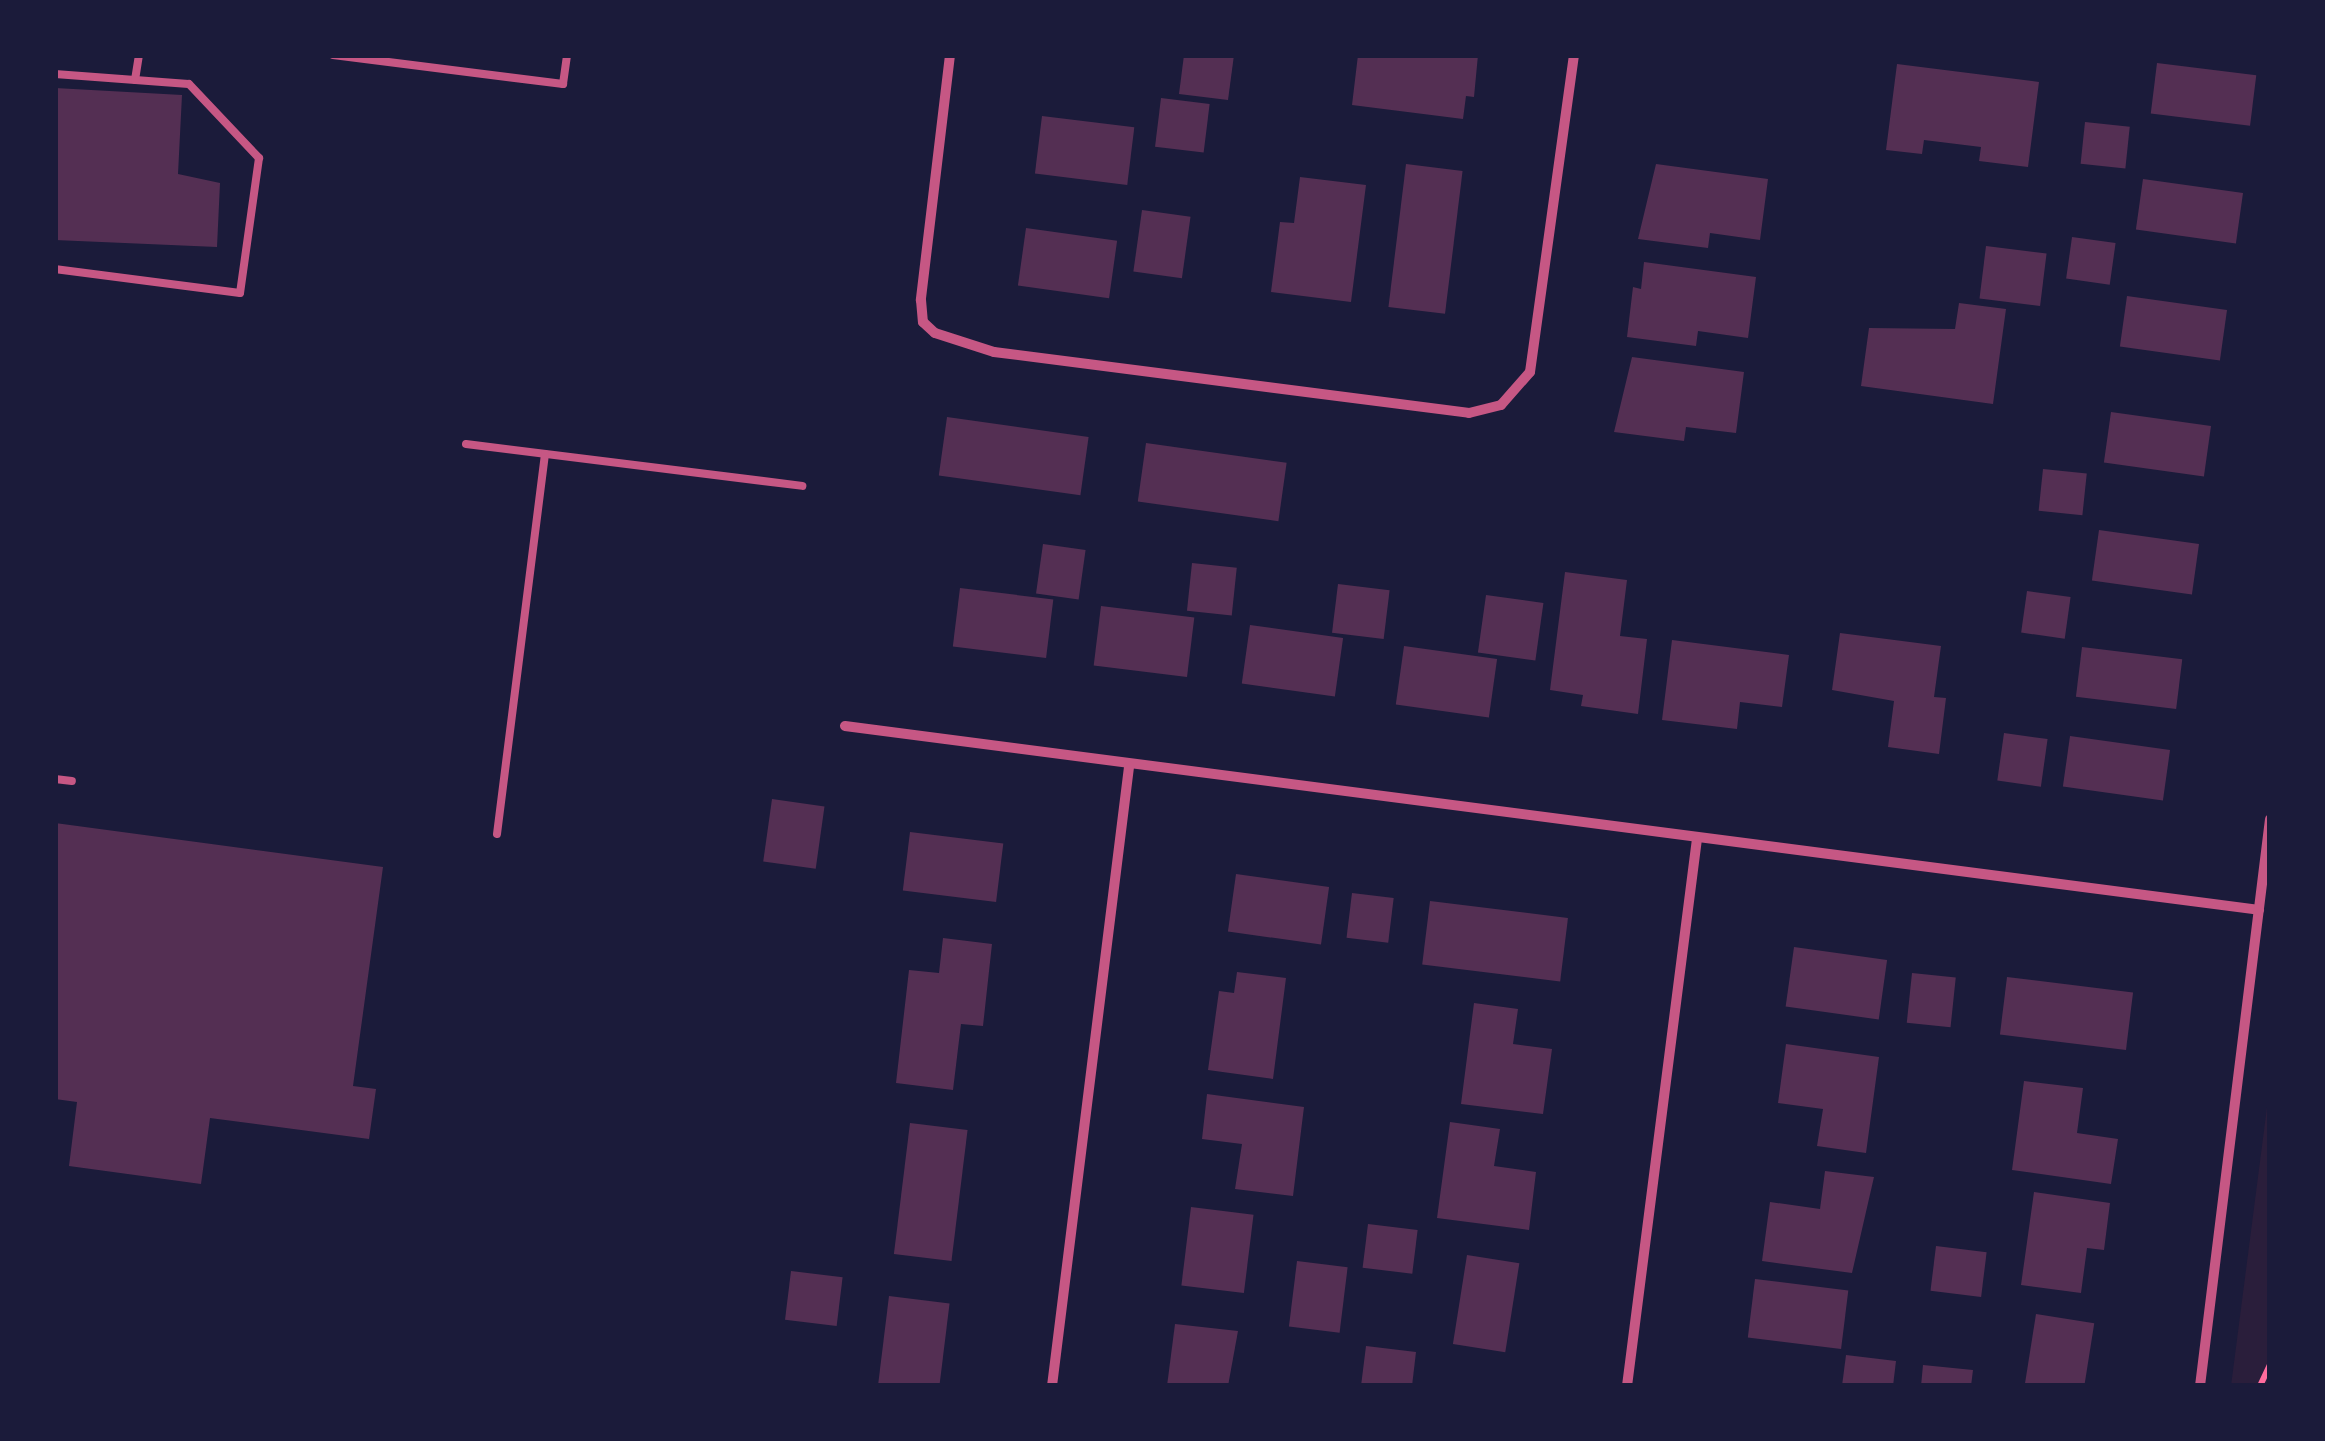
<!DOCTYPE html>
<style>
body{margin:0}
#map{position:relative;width:2325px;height:1441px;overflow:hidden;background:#1b1b3a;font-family:"Exo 2",sans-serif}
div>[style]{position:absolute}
.green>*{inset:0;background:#2a1e3b}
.building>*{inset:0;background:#542f53;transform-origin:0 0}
.path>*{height:6px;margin:-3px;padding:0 3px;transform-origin:3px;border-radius:3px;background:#ff6b9d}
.service>*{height:8px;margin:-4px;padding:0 4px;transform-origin:4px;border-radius:4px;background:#c65784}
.minor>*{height:10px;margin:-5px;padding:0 5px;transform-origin:5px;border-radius:5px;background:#c65784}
span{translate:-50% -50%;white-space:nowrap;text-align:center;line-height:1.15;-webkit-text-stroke:10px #1b1b3a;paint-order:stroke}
.frame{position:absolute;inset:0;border:58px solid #1b1b3a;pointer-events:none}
</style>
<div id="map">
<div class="green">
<i style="clip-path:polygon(2270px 1084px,2270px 1386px,2231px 1386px)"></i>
</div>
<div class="building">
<i style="clip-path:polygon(1184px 55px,1234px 55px,1228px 100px,1179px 94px)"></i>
<i style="clip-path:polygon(1358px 55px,1478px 55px,1474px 97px,1466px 96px,1463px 119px,1352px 105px)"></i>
<i style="left:2157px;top:63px;width:100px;height:51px;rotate:7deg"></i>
<i style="clip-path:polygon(1897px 64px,2039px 82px,2028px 167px,1979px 161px,1981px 147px,1924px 140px,1922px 154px,1886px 150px)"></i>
<i style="clip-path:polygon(55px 88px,182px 95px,178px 174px,220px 183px,217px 247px,55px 240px)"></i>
<i style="left:1161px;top:98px;width:49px;height:49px;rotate:7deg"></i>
<i style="left:1042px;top:116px;width:93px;height:58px;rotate:7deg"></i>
<i style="left:2085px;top:122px;width:45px;height:42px;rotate:6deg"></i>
<i style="left:1406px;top:164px;width:57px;height:144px;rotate:7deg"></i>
<i style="clip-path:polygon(1656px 164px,1768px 179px,1760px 240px,1710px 233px,1708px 248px,1638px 239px)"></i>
<i style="clip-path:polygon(1300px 177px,1366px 185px,1351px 302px,1271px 292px,1280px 222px,1294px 223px)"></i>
<i style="left:2143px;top:179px;width:101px;height:51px;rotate:8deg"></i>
<i style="left:1142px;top:210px;width:49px;height:62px;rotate:8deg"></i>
<i style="left:1026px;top:228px;width:92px;height:58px;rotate:8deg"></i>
<i style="left:2072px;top:237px;width:44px;height:42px;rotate:8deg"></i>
<i style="left:1986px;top:246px;width:61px;height:53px;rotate:7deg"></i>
<i style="clip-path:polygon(1644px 262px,1756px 277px,1748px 338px,1698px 331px,1696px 346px,1627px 337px,1633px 287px,1641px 289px)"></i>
<i style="left:2127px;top:296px;width:101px;height:51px;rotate:8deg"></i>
<i style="clip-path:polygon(1959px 303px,2006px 309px,1993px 404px,1861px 386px,1869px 328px,1955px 329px)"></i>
<i style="clip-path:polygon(1632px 357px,1744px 372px,1736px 433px,1686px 427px,1684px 441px,1614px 432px)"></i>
<i style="left:2111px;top:412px;width:101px;height:51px;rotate:8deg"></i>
<i style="left:947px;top:417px;width:143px;height:59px;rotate:8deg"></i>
<i style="left:1146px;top:443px;width:142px;height:59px;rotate:8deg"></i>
<i style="left:2043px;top:469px;width:44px;height:42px;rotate:6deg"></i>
<i style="left:2099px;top:530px;width:101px;height:51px;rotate:8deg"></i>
<i style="left:1043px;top:544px;width:43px;height:50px;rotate:8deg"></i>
<i style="left:1192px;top:563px;width:45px;height:48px;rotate:6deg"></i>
<i style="clip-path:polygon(1565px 572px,1627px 580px,1620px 636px,1647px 639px,1638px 714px,1581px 706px,1583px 695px,1550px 690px)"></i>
<i style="left:1338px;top:584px;width:52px;height:49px;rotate:7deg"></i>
<i style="left:960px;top:588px;width:94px;height:59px;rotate:7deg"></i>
<i style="left:2027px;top:591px;width:44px;height:42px;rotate:8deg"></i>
<i style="left:1486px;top:595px;width:58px;height:58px;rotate:8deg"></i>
<i style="left:1101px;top:606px;width:94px;height:60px;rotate:7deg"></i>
<i style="left:1250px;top:625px;width:94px;height:59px;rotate:8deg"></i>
<i style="clip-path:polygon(1840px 633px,1941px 646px,1934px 697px,1946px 698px,1939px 754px,1888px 747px,1894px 701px,1832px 690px)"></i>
<i style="clip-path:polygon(1672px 640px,1789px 655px,1782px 707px,1740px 702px,1737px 729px,1662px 720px)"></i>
<i style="left:1404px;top:646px;width:94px;height:59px;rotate:8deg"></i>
<i style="left:2082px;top:647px;width:101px;height:50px;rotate:7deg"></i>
<i style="left:2004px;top:733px;width:44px;height:48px;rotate:8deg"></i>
<i style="left:2070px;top:736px;width:101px;height:51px;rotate:8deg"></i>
<i style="left:772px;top:799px;width:53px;height:63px;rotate:8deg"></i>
<i style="clip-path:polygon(55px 823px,383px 867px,353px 1086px,376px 1089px,369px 1139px,210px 1118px,201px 1184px,69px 1166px,77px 1102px,55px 1099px)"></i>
<i style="left:910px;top:832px;width:94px;height:59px;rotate:7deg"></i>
<i style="left:1236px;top:874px;width:94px;height:58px;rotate:8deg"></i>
<i style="left:1352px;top:893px;width:42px;height:45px;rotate:7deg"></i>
<i style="left:1430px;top:901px;width:139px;height:64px;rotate:7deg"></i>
<i style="clip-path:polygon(943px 938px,992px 944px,983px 1026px,961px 1024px,953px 1090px,896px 1083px,909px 970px,939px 973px)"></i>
<i style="left:1794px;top:947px;width:94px;height:60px;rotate:8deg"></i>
<i style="clip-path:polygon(1237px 972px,1286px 978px,1273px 1079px,1208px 1070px,1219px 991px,1234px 993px)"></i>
<i style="left:1912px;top:973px;width:44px;height:50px;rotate:6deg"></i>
<i style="left:2007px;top:977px;width:127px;height:58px;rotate:7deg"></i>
<i style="clip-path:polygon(1474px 1003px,1518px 1009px,1513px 1044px,1552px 1049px,1543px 1114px,1461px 1104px)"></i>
<i style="clip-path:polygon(1786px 1044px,1879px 1057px,1866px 1153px,1817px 1146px,1823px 1109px,1778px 1103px)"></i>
<i style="clip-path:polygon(2024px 1081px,2083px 1088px,2077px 1133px,2118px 1139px,2111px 1184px,2012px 1170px)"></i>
<i style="clip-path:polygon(1207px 1094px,1304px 1107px,1293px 1196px,1235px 1189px,1242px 1144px,1202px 1139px)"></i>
<i style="clip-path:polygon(1450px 1122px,1500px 1129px,1494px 1166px,1536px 1172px,1529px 1230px,1437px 1218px)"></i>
<i style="left:910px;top:1123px;width:58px;height:132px;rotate:7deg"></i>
<i style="clip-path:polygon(1825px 1171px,1874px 1177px,1852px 1273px,1762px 1261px,1770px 1202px,1820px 1209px)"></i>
<i style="clip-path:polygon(2034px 1192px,2110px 1203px,2104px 1250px,2087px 1248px,2081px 1293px,2021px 1285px)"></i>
<i style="left:1191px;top:1207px;width:63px;height:79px;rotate:7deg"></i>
<i style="left:1368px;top:1224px;width:50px;height:44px;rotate:7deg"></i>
<i style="left:1936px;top:1246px;width:51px;height:45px;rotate:7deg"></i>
<i style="left:1467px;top:1255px;width:53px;height:90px;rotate:9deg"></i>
<i style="left:1297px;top:1261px;width:51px;height:66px;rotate:7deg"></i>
<i style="left:791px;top:1271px;width:52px;height:49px;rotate:7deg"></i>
<i style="left:1755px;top:1279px;width:94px;height:59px;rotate:7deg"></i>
<i style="left:889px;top:1296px;width:61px;height:91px;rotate:7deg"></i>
<i style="left:2036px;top:1314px;width:59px;height:73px;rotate:9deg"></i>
<i style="clip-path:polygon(1175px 1324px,1238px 1331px,1228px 1386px,1167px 1386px)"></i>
<i style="clip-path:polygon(1366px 1346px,1416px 1352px,1412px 1386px,1361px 1386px)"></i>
<i style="clip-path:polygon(1846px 1355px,1896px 1361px,1893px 1386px,1842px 1386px)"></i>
<i style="clip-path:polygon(1923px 1365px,1973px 1370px,1971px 1386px,1921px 1386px)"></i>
</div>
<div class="path">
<i style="left:2260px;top:1386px;width:23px;rotate:-65deg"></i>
</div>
<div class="service">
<i style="left:333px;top:55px;width:232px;rotate:7.2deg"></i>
<i style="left:563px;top:84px;width:29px;rotate:-82deg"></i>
<i style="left:55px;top:74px;width:134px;rotate:4.3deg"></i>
<i style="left:189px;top:84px;width:102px;rotate:46.6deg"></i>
<i style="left:259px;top:158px;width:136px;rotate:98deg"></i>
<i style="left:240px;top:293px;width:187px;rotate:-172.6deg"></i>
<i style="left:135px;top:80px;width:25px;rotate:-81deg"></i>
<i style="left:466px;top:444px;width:339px;rotate:7.1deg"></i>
<i style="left:55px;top:779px;width:17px;rotate:7deg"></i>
<i style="left:497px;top:834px;width:383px;rotate:-82.8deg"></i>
</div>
<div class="minor">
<i style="left:950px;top:55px;width:247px;rotate:96.8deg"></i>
<i style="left:921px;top:300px;width:22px;rotate:85deg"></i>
<i style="left:923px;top:322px;width:16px;rotate:43deg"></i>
<i style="left:935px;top:333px;width:62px;rotate:17.9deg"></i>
<i style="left:994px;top:352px;width:479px;rotate:7.3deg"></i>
<i style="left:1469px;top:413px;width:33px;rotate:-14deg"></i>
<i style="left:1501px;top:405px;width:44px;rotate:-48.7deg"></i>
<i style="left:1530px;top:372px;width:320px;rotate:-82.1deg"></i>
<i style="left:845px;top:726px;width:1426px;rotate:7.41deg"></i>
<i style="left:1052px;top:1386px;width:624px;rotate:-82.91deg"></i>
<i style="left:1627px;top:1386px;width:551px;rotate:-82.71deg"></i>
<i style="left:2200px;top:1386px;width:571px;rotate:-82.96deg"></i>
</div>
<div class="frame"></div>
</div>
